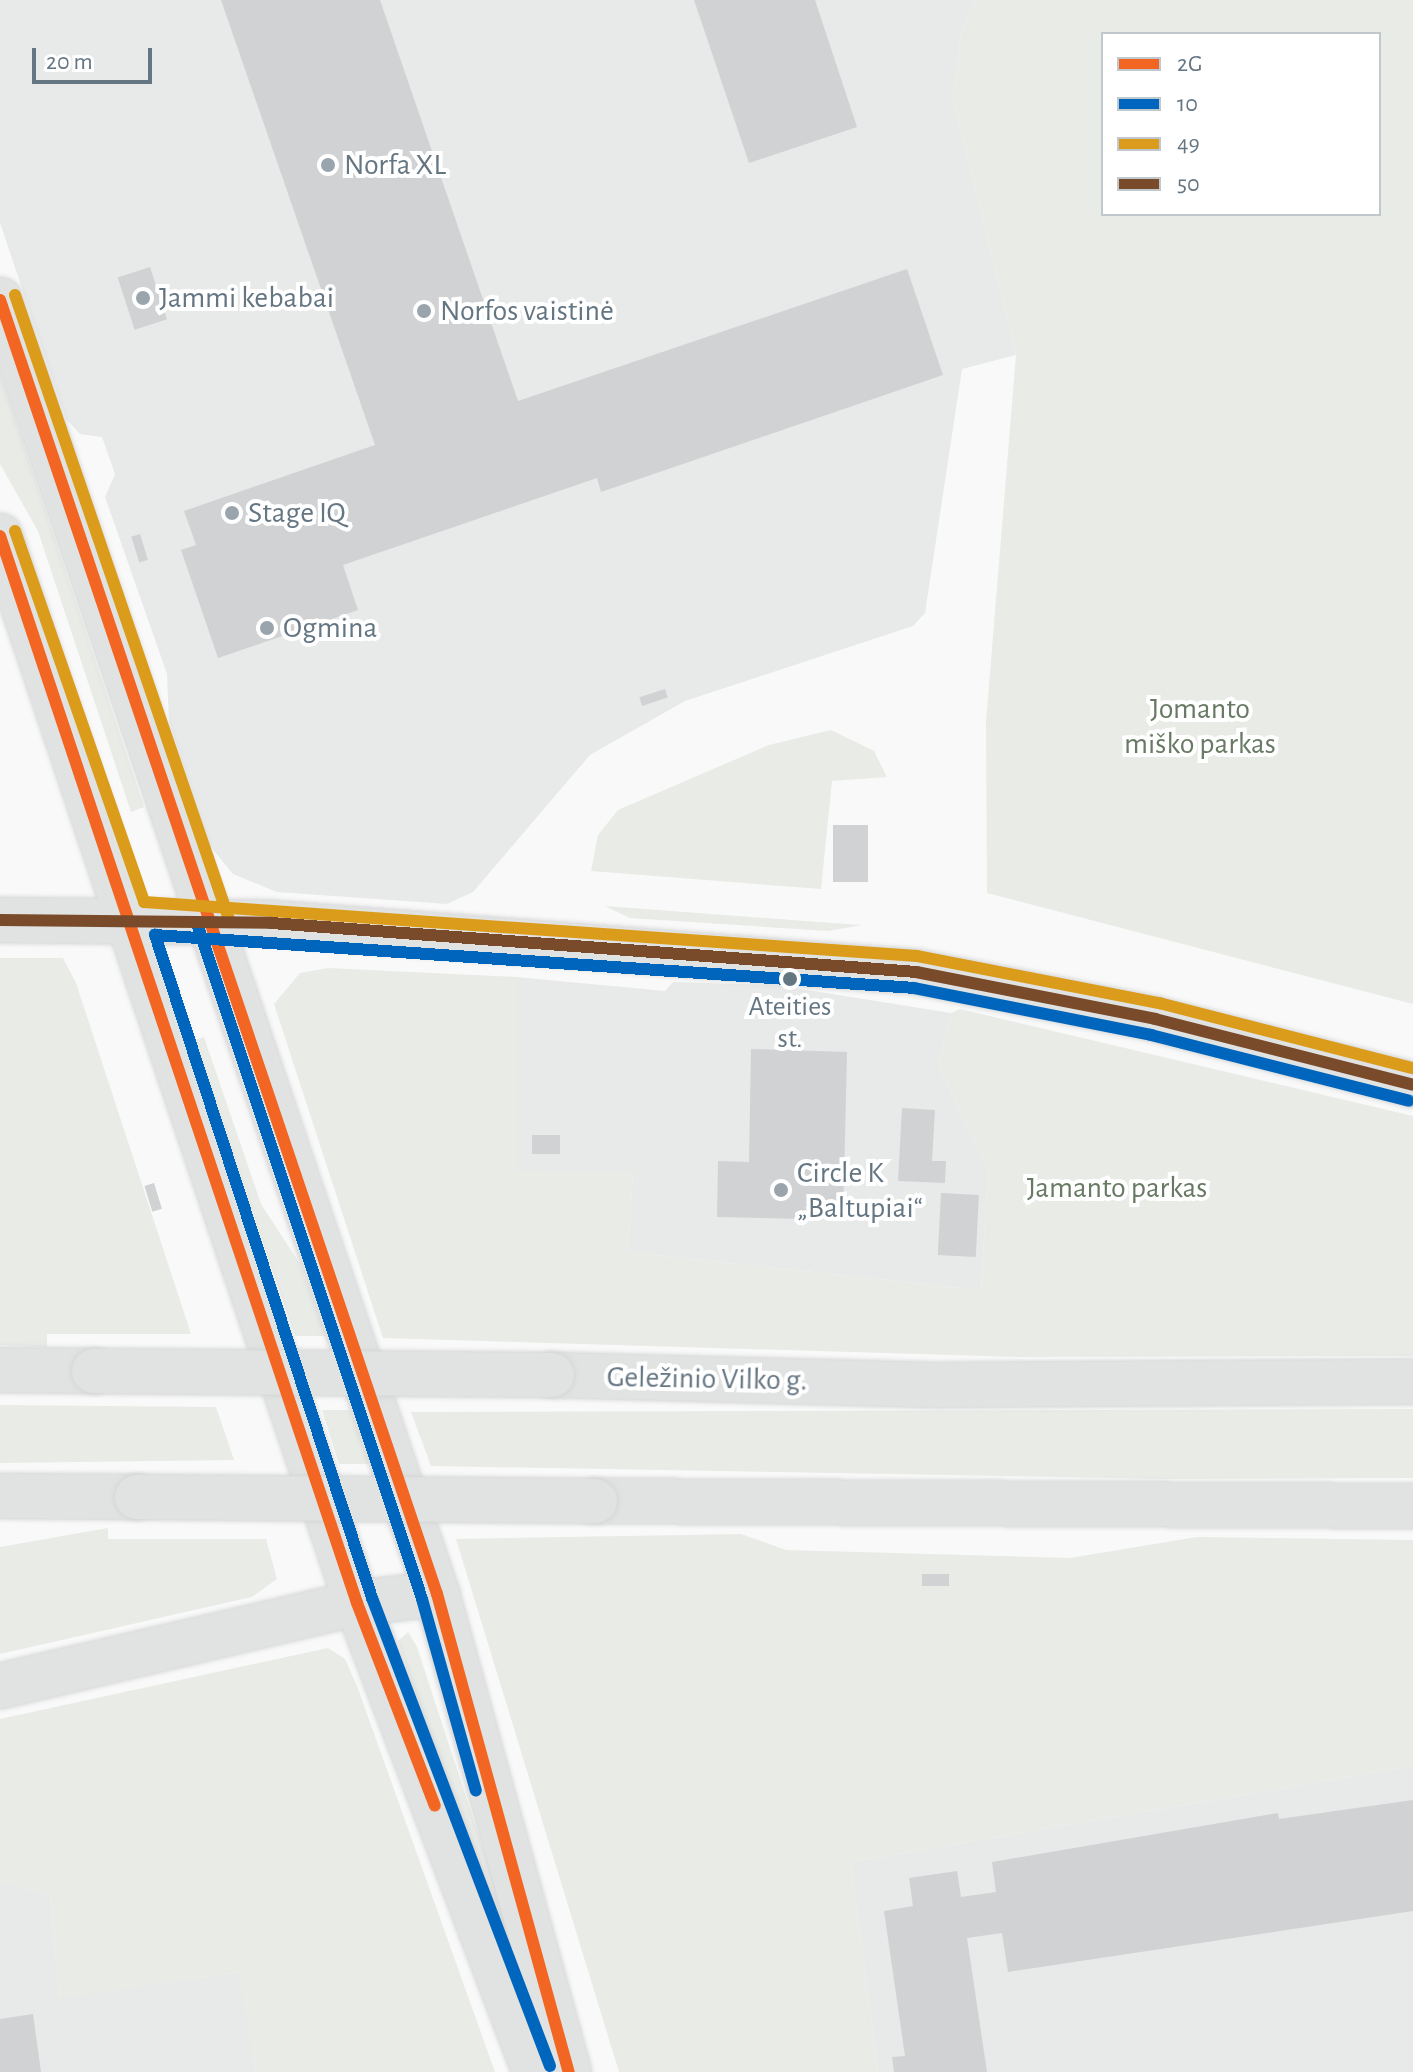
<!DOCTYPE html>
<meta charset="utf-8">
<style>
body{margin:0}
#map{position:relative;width:1413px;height:2072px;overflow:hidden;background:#f9f9f9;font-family:"Alegreya Sans",sans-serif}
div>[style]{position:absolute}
.built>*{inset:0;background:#e8e9e9}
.green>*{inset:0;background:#e8ebe6}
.building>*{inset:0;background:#d0d2d3;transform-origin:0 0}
.roads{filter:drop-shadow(0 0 2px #d5d6d7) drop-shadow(0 0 2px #d5d6d7)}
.secondary>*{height:44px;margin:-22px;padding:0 22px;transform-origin:22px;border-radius:22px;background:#e1e2e2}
.primary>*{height:44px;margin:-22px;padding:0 22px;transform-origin:22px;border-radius:22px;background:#e1e2e2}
.highway>*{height:44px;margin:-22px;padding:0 22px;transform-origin:22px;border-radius:22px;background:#e1e2e2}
.bridges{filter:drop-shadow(0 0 2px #d5d6d6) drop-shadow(0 0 2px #d5d6d6)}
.highway-bridge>*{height:44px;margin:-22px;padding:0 22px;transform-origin:22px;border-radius:22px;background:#e1e2e2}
.bus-1>*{height:12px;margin:-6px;padding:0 6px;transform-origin:6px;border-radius:6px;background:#f26522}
.bus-2>*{height:12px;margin:-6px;padding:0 6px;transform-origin:6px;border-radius:6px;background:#0065bd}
.bus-3>*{height:12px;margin:-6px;padding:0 6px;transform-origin:6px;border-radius:6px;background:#da9c1a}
.bus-4>*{height:12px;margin:-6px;padding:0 6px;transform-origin:6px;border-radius:6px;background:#7a4b2a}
.dots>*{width:22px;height:22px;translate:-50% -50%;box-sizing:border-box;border:4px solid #fff;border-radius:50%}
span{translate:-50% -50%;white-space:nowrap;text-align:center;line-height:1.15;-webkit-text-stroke:8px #fff;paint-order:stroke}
.bus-label{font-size:28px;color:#657683}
.poi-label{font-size:30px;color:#657683}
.left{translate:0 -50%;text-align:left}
.park-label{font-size:30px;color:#687a64}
.street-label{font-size:30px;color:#657683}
.legend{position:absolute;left:1101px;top:32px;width:280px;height:184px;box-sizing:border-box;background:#fff;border:2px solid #c1c8cd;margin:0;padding:10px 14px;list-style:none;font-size:24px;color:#657683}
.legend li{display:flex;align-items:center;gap:16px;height:40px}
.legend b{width:40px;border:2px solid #c1c8cd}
.scale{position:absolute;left:32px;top:48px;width:120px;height:36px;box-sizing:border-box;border:4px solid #657683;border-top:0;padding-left:10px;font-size:24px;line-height:28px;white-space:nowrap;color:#657683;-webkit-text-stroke:6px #fff;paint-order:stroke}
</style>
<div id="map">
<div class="built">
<i style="clip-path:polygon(0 0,975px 0,961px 32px,953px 101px,1016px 355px,962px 369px,925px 613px,913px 626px,685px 701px,590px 755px,473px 892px,447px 904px,277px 892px,233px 874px,210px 846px,169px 723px,167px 674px,105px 497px,115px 474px,102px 437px,80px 434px,66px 419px,0 223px)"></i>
<i style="clip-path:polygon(516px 977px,665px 991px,673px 982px,776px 985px,951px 1013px,938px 1065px,988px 1170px,981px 1290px,628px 1252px,633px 1173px,516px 1171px)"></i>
<i style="clip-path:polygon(1413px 1766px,1413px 2072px,878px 2072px,851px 1862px)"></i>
<i style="clip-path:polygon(0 1880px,50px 1896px,59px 1998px,239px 1972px,256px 2072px,0 2072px)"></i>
</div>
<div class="green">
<i style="clip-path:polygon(evenodd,975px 0,1413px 0,1413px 1004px,987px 893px,986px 722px,1016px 355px,953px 101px,961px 32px,975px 0,1379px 34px,1379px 214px,1103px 214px,1103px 34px,1379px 34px)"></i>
<i style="clip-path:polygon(0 374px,144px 807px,131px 812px,38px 531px,0 464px)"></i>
<i style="clip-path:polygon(831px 730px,874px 751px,887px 777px,832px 781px,821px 889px,591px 871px,598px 835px,618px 810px,769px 745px)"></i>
<i style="clip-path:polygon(605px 906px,818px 922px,862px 925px,828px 931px,630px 918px)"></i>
<i style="clip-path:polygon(0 958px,63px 958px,76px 983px,191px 1334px,47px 1334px,47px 1347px,0 1345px)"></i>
<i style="clip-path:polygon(328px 968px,516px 977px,516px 1170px,633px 1173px,628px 1252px,981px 1290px,988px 1170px,938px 1065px,951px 1013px,960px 1009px,1413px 1116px,1413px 1356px,1017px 1357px,383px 1338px,274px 1004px,300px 973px)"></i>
<i style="clip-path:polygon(204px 1037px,261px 1204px,300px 1264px,326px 1336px,295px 1336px,194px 1041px)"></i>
<i style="clip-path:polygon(0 1405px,216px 1407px,234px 1460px,0 1463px)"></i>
<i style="clip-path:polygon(1413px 1409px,1413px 1478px,1168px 1479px,431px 1466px,411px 1412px)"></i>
<i style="clip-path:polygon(322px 1410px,350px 1410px,369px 1464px,339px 1464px)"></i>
<i style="clip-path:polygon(108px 1528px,108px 1539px,266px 1539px,277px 1579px,252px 1597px,0 1654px,0 1547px)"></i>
<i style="clip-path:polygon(741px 1534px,786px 1550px,1070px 1558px,1197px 1537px,1413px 1540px,1413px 1766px,851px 1862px,878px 2072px,619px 2072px,456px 1539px)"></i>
<i style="clip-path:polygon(408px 1632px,417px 1647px,556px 2072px,544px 2072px,398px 1641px)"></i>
<i style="clip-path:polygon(328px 1648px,345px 1659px,357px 1686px,495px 2072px,256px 2072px,238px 1972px,59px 1999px,50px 1896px,0 1880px,0 1719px)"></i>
</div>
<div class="building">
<i style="clip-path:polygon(221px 0,380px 0,518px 401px,907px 269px,943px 375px,601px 492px,597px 478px,343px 565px,358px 610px,218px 658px,181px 550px,196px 545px,184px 511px,375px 445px)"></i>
<i style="clip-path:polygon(694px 0,815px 0,857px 127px,749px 163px)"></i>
<i style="left:150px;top:267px;width:55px;height:34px;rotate:72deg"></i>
<i style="left:140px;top:534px;width:27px;height:9px;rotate:73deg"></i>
<i style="left:665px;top:689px;width:9px;height:27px;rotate:72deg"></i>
<i style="left:833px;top:825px;width:35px;height:57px"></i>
<i style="left:757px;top:1001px;width:28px;height:10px;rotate:2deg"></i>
<i style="clip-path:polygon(751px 1049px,847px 1052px,843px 1220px,717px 1217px,718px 1161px,749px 1162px)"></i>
<i style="clip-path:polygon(902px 1108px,935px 1110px,932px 1161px,946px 1161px,945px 1183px,898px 1181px)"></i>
<i style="left:532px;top:1135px;width:28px;height:19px"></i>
<i style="left:154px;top:1183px;width:27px;height:10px;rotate:73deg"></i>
<i style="left:941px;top:1193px;width:38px;height:62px;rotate:3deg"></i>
<i style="left:922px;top:1574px;width:27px;height:12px"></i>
<i style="clip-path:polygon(1413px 1800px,1413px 1911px,1008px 1972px,1002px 1933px,967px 1938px,987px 2072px,894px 2072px,892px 2057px,905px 2056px,884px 1911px,913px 1906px,909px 1878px,957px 1871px,961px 1897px,996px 1892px,992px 1862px,1278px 1813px,1279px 1819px)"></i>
<i style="clip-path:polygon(33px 2014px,41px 2072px,0 2072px,0 2019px)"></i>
</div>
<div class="roads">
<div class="secondary">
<i style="left:0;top:920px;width:271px;rotate:0.6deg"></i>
<i style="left:271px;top:923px;width:647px;rotate:4.34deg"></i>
<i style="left:916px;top:972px;width:244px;rotate:11.1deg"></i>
<i style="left:1155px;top:1019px;width:266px;rotate:14.3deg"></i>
</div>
<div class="primary">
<i style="left:0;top:300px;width:1366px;rotate:71.34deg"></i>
<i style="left:437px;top:1594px;width:496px;rotate:74.6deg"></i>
<i style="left:0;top:536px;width:1125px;rotate:71.5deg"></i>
<i style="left:357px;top:1603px;width:502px;rotate:69.22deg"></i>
<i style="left:357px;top:1603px;width:81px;rotate:-6.4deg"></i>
</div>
<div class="highway">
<i style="left:0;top:1370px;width:94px;rotate:0.6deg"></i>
<i style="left:552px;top:1375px;width:389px;rotate:1.5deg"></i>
<i style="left:941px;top:1385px;width:472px;rotate:-0.4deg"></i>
<i style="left:0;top:1496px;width:137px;rotate:0.4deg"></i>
<i style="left:595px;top:1501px;width:818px;rotate:0.35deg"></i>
<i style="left:0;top:1686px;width:367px;rotate:-13.1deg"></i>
</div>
</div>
<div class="bridges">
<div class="highway-bridge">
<i style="left:94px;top:1371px;width:458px;rotate:0.5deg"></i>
<i style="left:137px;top:1497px;width:458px;rotate:0.5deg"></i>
</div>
</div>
<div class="bus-1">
<i style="left:0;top:300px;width:1366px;rotate:71.34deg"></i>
<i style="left:437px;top:1594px;width:496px;rotate:74.6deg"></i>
<i style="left:0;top:536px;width:1125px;rotate:71.5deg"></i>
<i style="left:357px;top:1603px;width:217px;rotate:69deg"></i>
</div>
<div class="bus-2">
<i style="left:198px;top:926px;width:709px;rotate:71.59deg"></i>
<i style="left:422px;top:1599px;width:199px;rotate:74.3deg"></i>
<i style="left:550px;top:2066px;width:501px;rotate:-110.82deg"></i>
<i style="left:372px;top:1598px;width:698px;rotate:-108.12deg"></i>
<i style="left:155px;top:935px;width:761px;rotate:3.99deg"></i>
<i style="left:914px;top:988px;width:242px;rotate:11.2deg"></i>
<i style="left:1151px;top:1035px;width:266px;rotate:14.3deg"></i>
</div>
<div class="bus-3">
<i style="left:15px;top:295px;width:657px;rotate:71.07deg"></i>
<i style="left:15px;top:531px;width:393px;rotate:70.8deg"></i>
<i style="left:144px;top:902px;width:775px;rotate:4deg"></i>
<i style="left:917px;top:956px;width:247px;rotate:11deg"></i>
<i style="left:1159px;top:1003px;width:262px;rotate:14.4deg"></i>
</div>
<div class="bus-4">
<i style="left:0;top:920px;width:271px;rotate:0.6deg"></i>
<i style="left:271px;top:923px;width:647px;rotate:4.34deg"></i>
<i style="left:916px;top:972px;width:244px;rotate:11.1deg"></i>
<i style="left:1155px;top:1019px;width:266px;rotate:14.3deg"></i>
</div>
<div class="dots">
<i style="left:328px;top:165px;background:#99a4ac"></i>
<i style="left:143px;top:298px;background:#99a4ac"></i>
<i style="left:424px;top:311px;background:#99a4ac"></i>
<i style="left:232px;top:513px;background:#99a4ac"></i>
<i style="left:267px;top:628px;background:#99a4ac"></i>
<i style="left:790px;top:979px;background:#657683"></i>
<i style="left:781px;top:1190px;background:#99a4ac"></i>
</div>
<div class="bus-label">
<span style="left:790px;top:1023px">Ateities<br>st.</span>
</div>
<div class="poi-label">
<span class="left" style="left:344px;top:165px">Norfa XL</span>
<span class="left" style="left:159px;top:298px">Jammi kebabai</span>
<span class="left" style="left:440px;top:311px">Norfos vaistinė</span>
<span class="left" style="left:248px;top:513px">Stage IQ</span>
<span class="left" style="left:283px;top:628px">Ogmina</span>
<span class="left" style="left:797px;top:1190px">Circle K<br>„Baltupiai“</span>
</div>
<div class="park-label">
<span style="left:1200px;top:726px">Jomanto<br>miško parkas</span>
<span style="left:1117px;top:1188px">Jamanto parkas</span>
</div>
<div class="street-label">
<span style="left:707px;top:1379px;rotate:1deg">Geležinio Vilko g.</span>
</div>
<ul class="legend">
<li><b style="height:10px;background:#f26522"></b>2G</li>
<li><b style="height:10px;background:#0065bd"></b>10</li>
<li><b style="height:10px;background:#da9c1a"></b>49</li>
<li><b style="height:10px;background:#7a4b2a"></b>50</li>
</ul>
<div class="scale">20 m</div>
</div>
